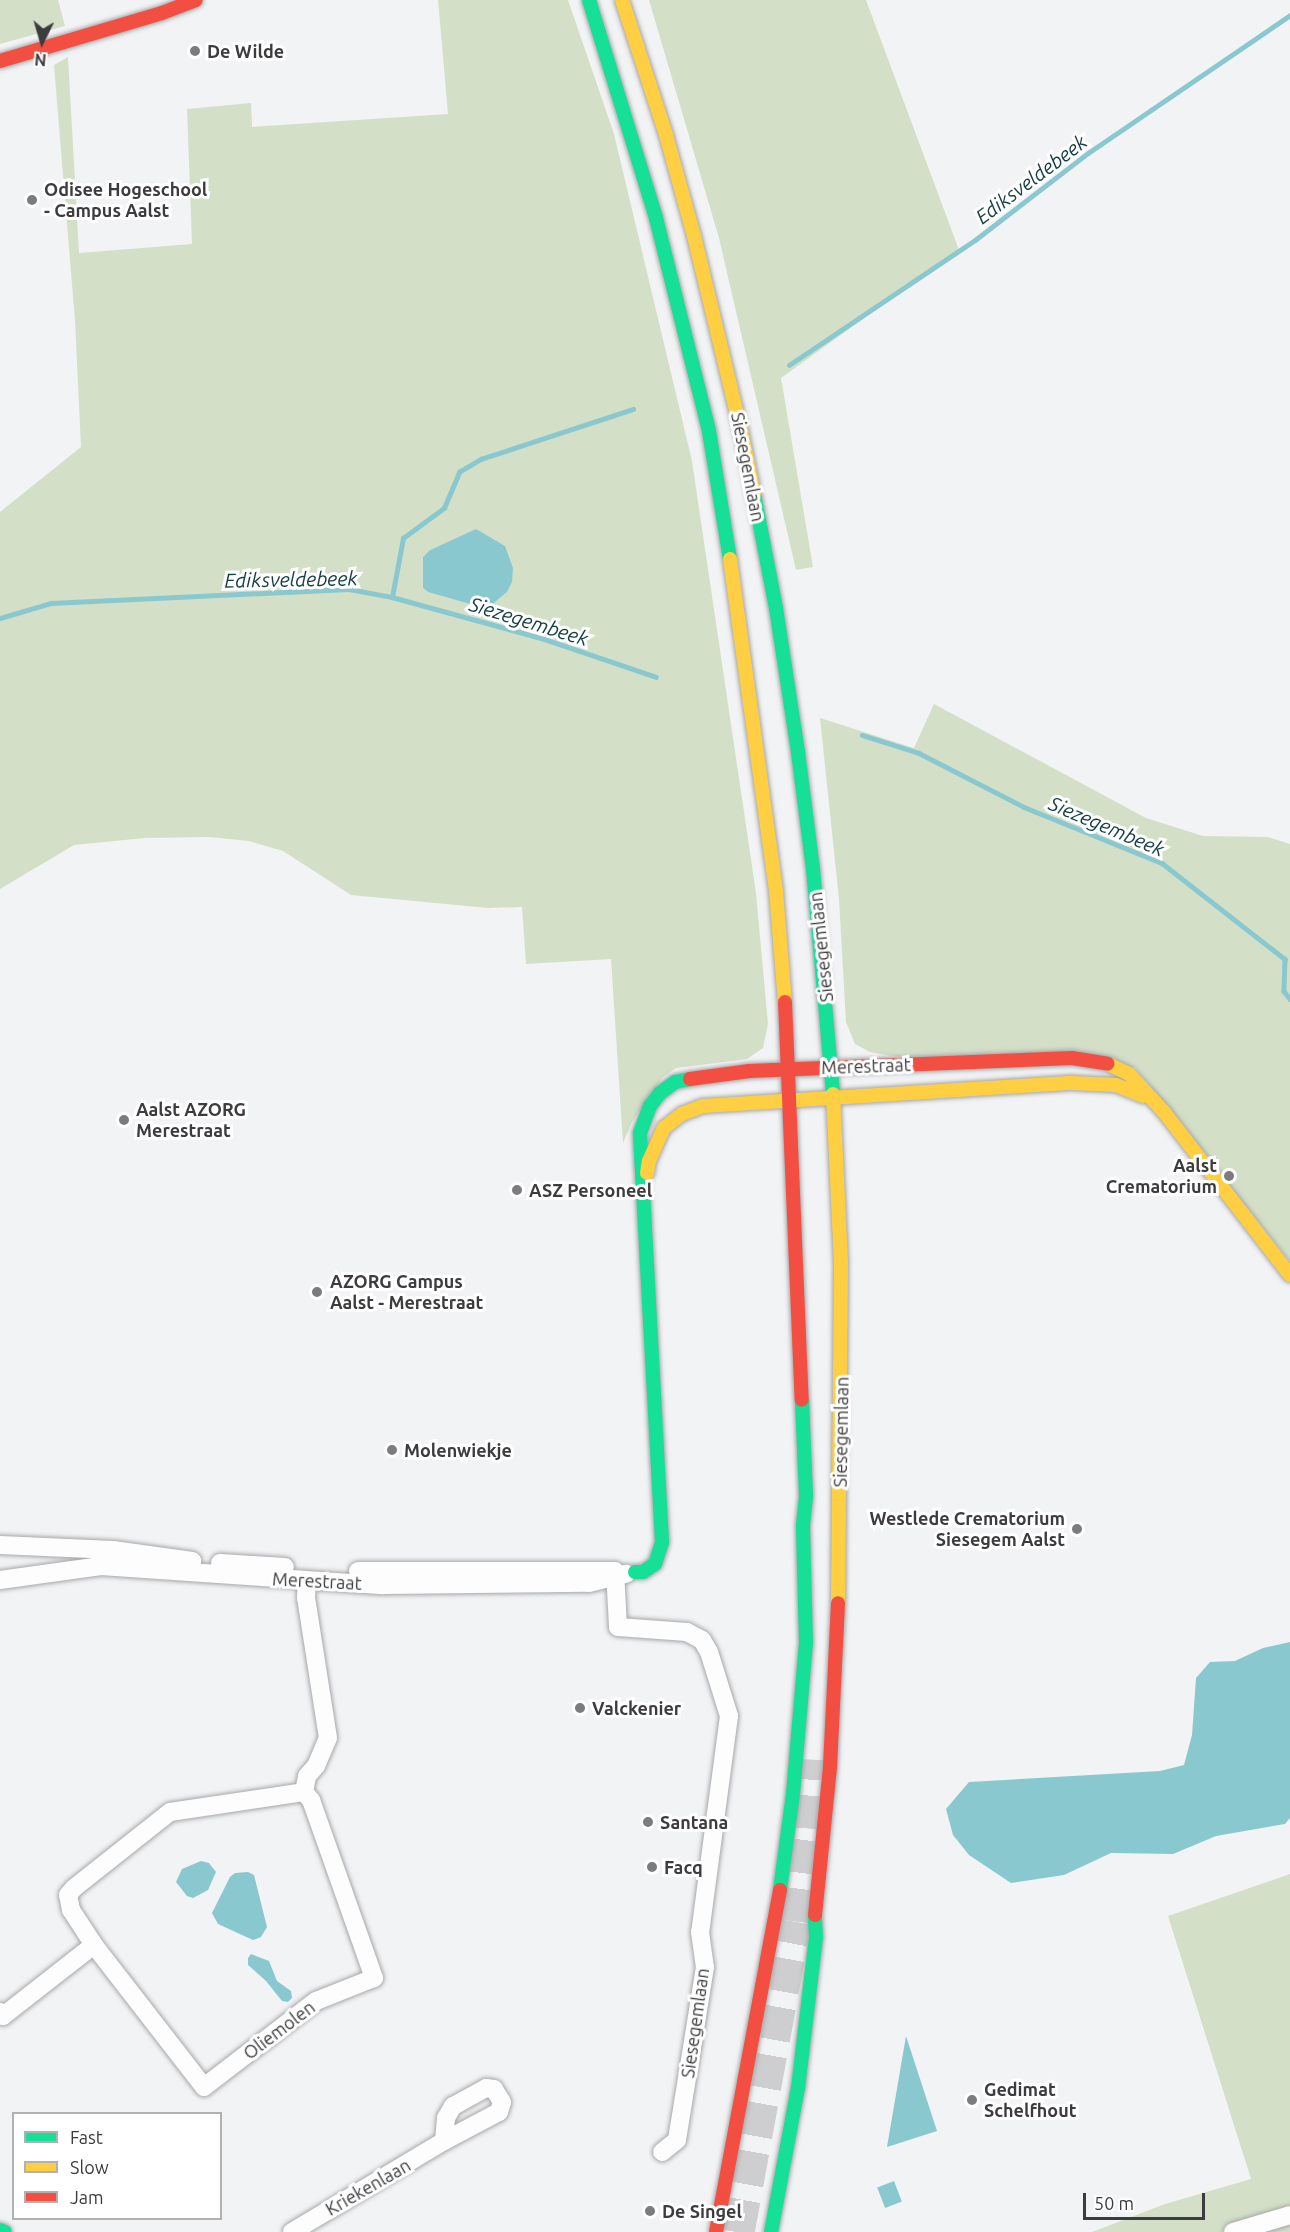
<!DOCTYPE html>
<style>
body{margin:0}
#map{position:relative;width:1290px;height:2232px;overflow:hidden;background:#f2f3f5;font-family:Ubuntu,sans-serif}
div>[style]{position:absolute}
.green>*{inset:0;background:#d3e0c7}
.water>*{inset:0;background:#8ac8d0;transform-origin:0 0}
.stream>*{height:4.5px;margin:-2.25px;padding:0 2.25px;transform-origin:2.25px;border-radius:2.25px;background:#8ac8d0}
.highway-tunnel>*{height:33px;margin-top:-16.5px;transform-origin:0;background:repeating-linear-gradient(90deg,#ceced0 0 33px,transparent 0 49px)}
.roads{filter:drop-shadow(0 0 2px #a7a8a9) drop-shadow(0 0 2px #a7a8a9)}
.street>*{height:18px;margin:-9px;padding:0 9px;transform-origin:9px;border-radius:9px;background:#fdfdfe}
.fast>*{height:14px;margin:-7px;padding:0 7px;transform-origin:7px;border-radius:7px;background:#16e098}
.slow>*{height:14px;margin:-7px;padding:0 7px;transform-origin:7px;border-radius:7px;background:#ffcf43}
.jam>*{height:14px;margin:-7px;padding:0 7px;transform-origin:7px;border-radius:7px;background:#f24e42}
.dots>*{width:16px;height:16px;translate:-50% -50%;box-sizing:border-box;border:3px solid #fff;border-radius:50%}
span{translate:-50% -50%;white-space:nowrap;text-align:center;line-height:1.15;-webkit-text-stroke:6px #fff;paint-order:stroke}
.poi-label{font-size:18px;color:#3c3c3e;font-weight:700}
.left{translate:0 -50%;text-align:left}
.right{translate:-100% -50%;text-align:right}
.street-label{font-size:18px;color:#3c3c3e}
.water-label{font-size:20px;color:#153e43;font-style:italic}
.legend{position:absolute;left:12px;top:2112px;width:210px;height:108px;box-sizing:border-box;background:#fff;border:2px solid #b1b1b2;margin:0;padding:8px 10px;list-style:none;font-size:18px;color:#3c3c3e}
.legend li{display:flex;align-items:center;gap:12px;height:30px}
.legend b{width:30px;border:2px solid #b1b1b2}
.north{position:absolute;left:12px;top:12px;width:60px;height:60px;-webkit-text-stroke:4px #fff;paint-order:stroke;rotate:185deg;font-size:16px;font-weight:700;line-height:24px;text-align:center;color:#3c3c3e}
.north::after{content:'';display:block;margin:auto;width:21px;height:27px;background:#3c3c3e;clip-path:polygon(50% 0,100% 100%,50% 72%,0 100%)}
.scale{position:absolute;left:1083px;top:2193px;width:122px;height:27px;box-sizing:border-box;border:3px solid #3c3c3e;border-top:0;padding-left:8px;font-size:18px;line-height:21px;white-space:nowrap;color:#3c3c3e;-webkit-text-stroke:4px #fff;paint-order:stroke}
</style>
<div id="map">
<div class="green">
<i style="clip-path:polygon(0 0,58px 0,65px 26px,0 44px)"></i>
<i style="clip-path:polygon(evenodd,438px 0,568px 0,614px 134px,692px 461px,756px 893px,768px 1024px,763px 1048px,747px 1059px,676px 1068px,662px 1078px,632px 1122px,623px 1143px,611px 959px,526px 964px,522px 907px,488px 908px,351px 895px,283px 851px,249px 841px,209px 837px,145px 838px,74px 845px,0 889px,0 512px,81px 447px,75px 321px,54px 65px,68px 57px,79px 253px,192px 244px,187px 109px,251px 103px,252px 127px,448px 114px,438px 0,477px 529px,507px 592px,487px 609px,428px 592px,423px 588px,423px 557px,430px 550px,477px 529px)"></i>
<i style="clip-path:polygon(649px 0,866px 0,959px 250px,781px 378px,813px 567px,796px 570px,719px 238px)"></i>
<i style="clip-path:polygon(934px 704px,1146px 818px,1203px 836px,1268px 837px,1290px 844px,1290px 1261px,1135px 1067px,892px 1056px,870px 1052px,855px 1044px,846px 1022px,839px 899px,820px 718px,914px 748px)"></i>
<i style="clip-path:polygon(1290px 1874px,1290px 2232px,1092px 2232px,1165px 2204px,1251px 2179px,1168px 1916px)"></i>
</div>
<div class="water">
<i style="clip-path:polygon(476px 529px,505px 546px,513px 568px,512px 582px,507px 592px,487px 609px,428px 592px,423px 588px,423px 557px,430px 550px)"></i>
<i style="clip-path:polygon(1290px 1642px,1290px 1818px,1285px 1824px,1216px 1836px,1173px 1854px,1111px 1853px,1064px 1875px,1011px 1883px,969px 1855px,953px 1835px,946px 1809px,969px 1782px,1160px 1771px,1184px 1765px,1192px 1735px,1196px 1678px,1210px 1662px,1235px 1661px,1263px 1648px)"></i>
<i style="clip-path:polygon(201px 1861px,209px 1863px,216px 1872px,208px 1890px,193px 1898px,187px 1896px,176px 1882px,182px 1869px)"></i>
<i style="clip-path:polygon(248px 1872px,254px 1875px,267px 1927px,261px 1937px,253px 1940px,218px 1924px,212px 1913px,230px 1877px,235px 1873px)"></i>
<i style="clip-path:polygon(251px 1954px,269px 1961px,277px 1981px,291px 1991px,292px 1998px,288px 2002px,282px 2001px,266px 1981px,248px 1965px,248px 1958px)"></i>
<i style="clip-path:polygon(906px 2036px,937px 2131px,887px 2147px)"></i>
<i style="left:894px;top:2181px;width:22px;height:18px;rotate:69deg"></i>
</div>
<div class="stream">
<i style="left:789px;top:365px;width:224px;rotate:-33.9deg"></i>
<i style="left:975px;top:240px;width:143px;rotate:-37.6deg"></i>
<i style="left:1088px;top:153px;width:245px;rotate:-34.3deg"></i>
<i style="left:392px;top:597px;width:60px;rotate:-79.4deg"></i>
<i style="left:403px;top:538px;width:51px;rotate:-36.2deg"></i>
<i style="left:444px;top:508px;width:39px;rotate:-67deg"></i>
<i style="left:459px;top:472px;width:26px;rotate:-31deg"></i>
<i style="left:481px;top:459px;width:160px;rotate:-18.2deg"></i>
<i style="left:0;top:618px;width:53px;rotate:-16.4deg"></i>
<i style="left:51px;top:603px;width:298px;rotate:-2.7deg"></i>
<i style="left:349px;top:589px;width:44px;rotate:10.5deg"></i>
<i style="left:392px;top:597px;width:158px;rotate:15.4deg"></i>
<i style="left:544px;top:639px;width:118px;rotate:18.7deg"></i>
<i style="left:862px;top:735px;width:60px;rotate:17.5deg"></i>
<i style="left:919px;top:753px;width:118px;rotate:27.2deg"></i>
<i style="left:1024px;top:807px;width:149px;rotate:22.1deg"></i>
<i style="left:1162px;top:863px;width:156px;rotate:38deg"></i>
<i style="left:1285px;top:959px;width:32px;rotate:92deg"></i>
<i style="left:1284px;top:991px;width:10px;rotate:53deg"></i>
</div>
<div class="highway-tunnel">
<i style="left:738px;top:2232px;width:316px;rotate:-79.6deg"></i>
<i style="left:795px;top:1921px;width:94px;rotate:-82.6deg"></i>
<i style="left:807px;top:1828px;width:69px;rotate:-86.7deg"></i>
</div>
<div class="roads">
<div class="street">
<i style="left:0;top:1545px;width:113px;rotate:2.5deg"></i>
<i style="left:113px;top:1550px;width:80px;rotate:7.9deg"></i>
<i style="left:220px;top:1563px;width:65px;rotate:3.5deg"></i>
<i style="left:358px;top:1571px;width:254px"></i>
<i style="left:615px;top:1571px;width:56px;rotate:86.9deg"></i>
<i style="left:618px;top:1627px;width:69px;rotate:4.1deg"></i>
<i style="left:687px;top:1632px;width:17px;rotate:28deg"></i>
<i style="left:702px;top:1640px;width:14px;rotate:60deg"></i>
<i style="left:709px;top:1652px;width:67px;rotate:72.6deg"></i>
<i style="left:729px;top:1716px;width:218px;rotate:97.6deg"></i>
<i style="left:700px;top:1932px;width:35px;rotate:82deg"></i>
<i style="left:705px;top:1967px;width:175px;rotate:99.2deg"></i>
<i style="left:677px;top:2140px;width:19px;rotate:141deg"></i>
<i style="left:0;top:1580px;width:102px;rotate:-7.9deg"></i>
<i style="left:101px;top:1566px;width:283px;rotate:3.9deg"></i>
<i style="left:383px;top:1585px;width:206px;rotate:-0.6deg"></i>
<i style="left:589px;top:1583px;width:38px;rotate:-14deg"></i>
<i style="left:304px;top:1792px;width:11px;rotate:49deg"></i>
<i style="left:311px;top:1800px;width:189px;rotate:70.5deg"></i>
<i style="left:374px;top:1978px;width:62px;rotate:158.4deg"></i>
<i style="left:316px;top:2001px;width:141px;rotate:142.5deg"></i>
<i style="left:204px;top:2087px;width:180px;rotate:-127.8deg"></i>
<i style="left:94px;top:1945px;width:42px;rotate:-123.3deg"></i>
<i style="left:71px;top:1910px;width:15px;rotate:-101deg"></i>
<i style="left:68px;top:1895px;width:9px;rotate:-49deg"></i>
<i style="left:74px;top:1888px;width:122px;rotate:-38.4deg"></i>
<i style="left:170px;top:1812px;width:135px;rotate:-8.5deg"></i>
<i style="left:304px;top:1792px;width:16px;rotate:-79deg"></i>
<i style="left:307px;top:1776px;width:13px;rotate:-48deg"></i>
<i style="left:316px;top:1766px;width:30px;rotate:-67deg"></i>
<i style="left:328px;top:1738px;width:142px;rotate:-98.9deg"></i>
<i style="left:306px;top:1598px;width:17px;rotate:-87deg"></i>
<i style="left:0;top:2012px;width:5px;rotate:53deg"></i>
<i style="left:3px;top:2016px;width:115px;rotate:-38deg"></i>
<i style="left:292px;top:2232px;width:177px;rotate:-30.9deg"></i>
<i style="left:444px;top:2141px;width:62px;rotate:-27.8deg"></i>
<i style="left:499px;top:2112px;width:10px;rotate:-73deg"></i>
<i style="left:502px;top:2102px;width:15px;rotate:-122deg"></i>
<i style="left:494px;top:2089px;width:8px;rotate:-173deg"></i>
<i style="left:486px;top:2088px;width:38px;rotate:151deg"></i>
<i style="left:453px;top:2106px;width:14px;rotate:120deg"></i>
<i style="left:446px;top:2118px;width:23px;rotate:95deg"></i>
<i style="left:1233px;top:2232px;width:59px;rotate:-16.6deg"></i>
</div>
<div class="fast">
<i style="left:589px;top:0;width:228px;rotate:72.9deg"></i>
<i style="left:656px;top:218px;width:219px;rotate:76deg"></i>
<i style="left:709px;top:431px;width:130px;rotate:80.7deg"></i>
<i style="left:754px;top:494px;width:116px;rotate:79.1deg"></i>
<i style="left:776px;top:608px;width:146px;rotate:81.3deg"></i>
<i style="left:798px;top:752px;width:118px;rotate:82.7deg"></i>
<i style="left:813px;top:869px;width:226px;rotate:84.9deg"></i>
<i style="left:635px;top:1572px;width:8px"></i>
<i style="left:643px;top:1572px;width:14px;rotate:-34deg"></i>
<i style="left:655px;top:1564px;width:23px;rotate:-72deg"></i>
<i style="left:662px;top:1542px;width:410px;rotate:-93.1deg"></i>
<i style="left:640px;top:1133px;width:29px;rotate:-70deg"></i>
<i style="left:650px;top:1106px;width:16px;rotate:-52deg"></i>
<i style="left:660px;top:1093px;width:19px;rotate:-36deg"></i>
<i style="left:675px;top:1082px;width:15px;rotate:-11deg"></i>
<i style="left:780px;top:1890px;width:97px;rotate:-82.3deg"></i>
<i style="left:793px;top:1794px;width:152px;rotate:-85.1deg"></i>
<i style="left:806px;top:1643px;width:118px;rotate:-91.5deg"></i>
<i style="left:803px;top:1525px;width:29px;rotate:-84deg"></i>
<i style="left:806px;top:1496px;width:96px;rotate:-92.4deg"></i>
<i style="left:0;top:2230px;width:5px;rotate:22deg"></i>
<i style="left:771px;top:2232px;width:147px;rotate:-79.4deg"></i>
<i style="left:798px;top:2088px;width:152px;rotate:-83.2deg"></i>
<i style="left:816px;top:1937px;width:22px;rotate:-93deg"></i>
</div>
<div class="slow">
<i style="left:622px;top:0;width:142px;rotate:71.9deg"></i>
<i style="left:666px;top:135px;width:105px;rotate:74.5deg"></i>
<i style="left:694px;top:236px;width:200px;rotate:76.4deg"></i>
<i style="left:741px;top:430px;width:65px;rotate:78.5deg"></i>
<i style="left:730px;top:559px;width:335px;rotate:82.1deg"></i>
<i style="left:776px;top:891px;width:111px;rotate:85.4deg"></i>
<i style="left:1108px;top:1064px;width:23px;rotate:25deg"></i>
<i style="left:1129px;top:1074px;width:52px;rotate:47.4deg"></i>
<i style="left:1164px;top:1112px;width:206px;rotate:52.3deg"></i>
<i style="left:833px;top:1094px;width:167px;rotate:87.3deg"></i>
<i style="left:841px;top:1261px;width:342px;rotate:90.5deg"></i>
<i style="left:647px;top:1173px;width:12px;rotate:-81deg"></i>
<i style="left:649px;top:1161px;width:36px;rotate:-66deg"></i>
<i style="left:664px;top:1128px;width:23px;rotate:-38deg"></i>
<i style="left:682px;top:1114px;width:22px;rotate:-21deg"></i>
<i style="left:703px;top:1106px;width:370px;rotate:-3.6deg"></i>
<i style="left:1072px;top:1083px;width:44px;rotate:2.6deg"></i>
<i style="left:1116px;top:1085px;width:29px;rotate:22deg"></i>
</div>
<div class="jam">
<i style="left:0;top:61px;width:169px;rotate:-16.5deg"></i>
<i style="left:162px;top:13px;width:36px;rotate:-21deg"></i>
<i style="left:785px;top:1002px;width:398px;rotate:87.6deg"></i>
<i style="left:690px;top:1079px;width:60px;rotate:-7.7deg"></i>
<i style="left:749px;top:1071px;width:323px;rotate:-2.3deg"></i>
<i style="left:1072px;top:1058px;width:36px;rotate:9deg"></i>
<i style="left:815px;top:1915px;width:149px;rotate:-84.2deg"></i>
<i style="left:830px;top:1767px;width:164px;rotate:-87.2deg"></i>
<i style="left:716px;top:2232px;width:348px;rotate:-79.4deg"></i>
</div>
</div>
<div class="dots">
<i style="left:195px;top:51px;background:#7c7c7e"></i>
<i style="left:32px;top:200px;background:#7c7c7e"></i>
<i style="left:124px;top:1120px;background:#7c7c7e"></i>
<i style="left:1229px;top:1176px;background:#7c7c7e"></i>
<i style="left:517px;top:1190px;background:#7c7c7e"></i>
<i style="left:317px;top:1292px;background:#7c7c7e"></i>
<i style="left:392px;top:1450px;background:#7c7c7e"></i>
<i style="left:1077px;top:1529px;background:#7c7c7e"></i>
<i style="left:580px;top:1708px;background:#7c7c7e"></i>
<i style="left:648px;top:1822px;background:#7c7c7e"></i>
<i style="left:652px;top:1867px;background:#7c7c7e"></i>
<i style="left:972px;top:2100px;background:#7c7c7e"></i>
<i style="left:650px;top:2211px;background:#7c7c7e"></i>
</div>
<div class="poi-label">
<span class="left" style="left:207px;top:51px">De Wilde</span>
<span class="left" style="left:44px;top:200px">Odisee Hogeschool<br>- Campus Aalst</span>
<span class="left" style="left:136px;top:1120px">Aalst AZORG<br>Merestraat</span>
<span class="right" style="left:1217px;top:1176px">Aalst<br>Crematorium</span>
<span class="left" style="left:529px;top:1190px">ASZ Personeel</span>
<span class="left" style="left:330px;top:1292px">AZORG Campus<br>Aalst - Merestraat</span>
<span class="left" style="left:404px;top:1450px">Molenwiekje</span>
<span class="right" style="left:1065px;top:1529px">Westlede Crematorium<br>Siesegem Aalst</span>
<span class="left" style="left:592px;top:1708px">Valckenier</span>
<span class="left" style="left:660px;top:1822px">Santana</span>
<span class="left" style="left:664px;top:1867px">Facq</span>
<span class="left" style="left:984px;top:2100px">Gedimat<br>Schelfhout</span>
<span class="left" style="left:662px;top:2211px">De Singel</span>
</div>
<div class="street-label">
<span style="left:748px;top:467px;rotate:79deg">Siesegemlaan</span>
<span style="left:821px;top:947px;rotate:-96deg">Siesegemlaan</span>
<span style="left:866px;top:1066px;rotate:-2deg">Merestraat</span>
<span style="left:841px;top:1432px;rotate:-89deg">Siesegemlaan</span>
<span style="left:317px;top:1581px;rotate:3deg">Merestraat</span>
<span style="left:695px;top:2023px;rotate:-82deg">Siesegemlaan</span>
<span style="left:279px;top:2030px;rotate:-37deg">Oliemolen</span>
<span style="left:368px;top:2187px;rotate:-30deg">Kriekenlaan</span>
</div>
<div class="water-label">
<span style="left:1031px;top:179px;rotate:-37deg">Ediksveldebeek</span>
<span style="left:291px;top:579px;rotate:-1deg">Ediksveldebeek</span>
<span style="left:529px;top:621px;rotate:17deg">Siezegembeek</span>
<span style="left:1107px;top:826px;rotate:23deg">Siezegembeek</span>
</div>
<ul class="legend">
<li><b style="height:8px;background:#16e098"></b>Fast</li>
<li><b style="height:8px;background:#ffcf43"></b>Slow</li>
<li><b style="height:8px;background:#f24e42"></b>Jam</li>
</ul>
<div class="north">N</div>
<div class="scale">50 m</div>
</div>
